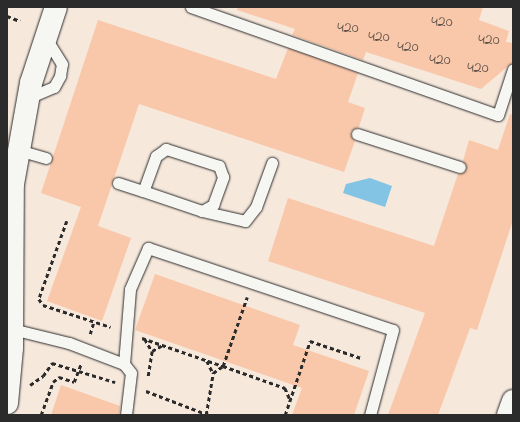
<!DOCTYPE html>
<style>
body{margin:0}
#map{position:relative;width:520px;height:422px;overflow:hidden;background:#f7e8dc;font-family:"Indie Flower",sans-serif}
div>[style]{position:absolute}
.water>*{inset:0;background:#83c3e3}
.building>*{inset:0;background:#f9c7a9}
.path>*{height:2.5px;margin-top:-1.25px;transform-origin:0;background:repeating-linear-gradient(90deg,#2b2b2b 0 4px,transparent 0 7px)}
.roads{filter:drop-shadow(0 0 1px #2b2b2b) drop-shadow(0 0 1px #2b2b2b)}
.lane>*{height:11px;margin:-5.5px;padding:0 5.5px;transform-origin:5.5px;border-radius:5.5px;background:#f6f6f2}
.street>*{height:22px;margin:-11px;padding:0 11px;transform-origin:11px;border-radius:11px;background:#f6f6f2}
.secondary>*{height:22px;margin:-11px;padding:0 11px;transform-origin:11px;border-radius:11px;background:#f6f6f2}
span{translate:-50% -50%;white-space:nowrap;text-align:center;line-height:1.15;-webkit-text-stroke:3px #f6f6f2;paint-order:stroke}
.number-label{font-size:16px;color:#5e524a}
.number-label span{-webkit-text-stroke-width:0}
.frame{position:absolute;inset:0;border:8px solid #2b2b2b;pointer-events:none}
</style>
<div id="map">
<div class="water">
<i style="clip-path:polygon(370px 178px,392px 186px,385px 207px,343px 193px,346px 184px)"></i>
</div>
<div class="building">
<i style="clip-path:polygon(238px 7px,483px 7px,479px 20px,509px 31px,506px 42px,513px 43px,513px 62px,481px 89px,366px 52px,363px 60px,292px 35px,295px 29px,237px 10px)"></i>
<i style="clip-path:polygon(98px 20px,276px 79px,288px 48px,358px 73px,348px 102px,365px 108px,359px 127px,350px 132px,355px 141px,344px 172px,139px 104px,98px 226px,131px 238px,102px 321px,47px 301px,81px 207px,41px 193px)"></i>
<i style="clip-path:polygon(510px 114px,513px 115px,513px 220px,477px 330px,470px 328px,438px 415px,388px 415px,425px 313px,268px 261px,288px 198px,434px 246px,458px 174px,466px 169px,463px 161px,469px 140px,498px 150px)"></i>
<i style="clip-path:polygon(155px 274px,300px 325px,293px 345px,369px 371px,354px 415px,292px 415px,302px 388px,135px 330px)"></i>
<i style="clip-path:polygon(61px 385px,120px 406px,119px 415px,51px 415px)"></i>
</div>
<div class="path">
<i style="left:7px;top:16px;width:14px;rotate:21deg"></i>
<i style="left:67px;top:221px;width:83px;rotate:109.7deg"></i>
<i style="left:39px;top:299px;width:7px;rotate:56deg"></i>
<i style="left:43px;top:305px;width:71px;rotate:17.9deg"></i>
<i style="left:90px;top:334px;width:14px;rotate:-73deg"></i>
<i style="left:142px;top:338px;width:86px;rotate:19.1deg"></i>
<i style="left:223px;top:366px;width:73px;rotate:-70.8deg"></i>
<i style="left:145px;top:339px;width:14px;rotate:60deg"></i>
<i style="left:152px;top:351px;width:13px;rotate:-29deg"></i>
<i style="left:207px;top:361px;width:13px;rotate:63deg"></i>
<i style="left:148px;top:376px;width:25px;rotate:-81deg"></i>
<i style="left:30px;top:385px;width:16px;rotate:-35deg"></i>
<i style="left:43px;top:376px;width:16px;rotate:-55deg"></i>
<i style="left:52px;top:363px;width:66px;rotate:16.8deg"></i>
<i style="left:146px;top:391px;width:67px;rotate:20.9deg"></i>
<i style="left:41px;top:415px;width:35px;rotate:-70deg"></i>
<i style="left:53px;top:382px;width:8px;rotate:-40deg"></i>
<i style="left:59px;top:377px;width:16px;rotate:18deg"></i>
<i style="left:74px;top:382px;width:19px;rotate:-69deg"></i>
<i style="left:206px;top:415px;width:43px;rotate:-80.5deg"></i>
<i style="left:213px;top:373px;width:12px;rotate:-35deg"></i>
<i style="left:223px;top:366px;width:66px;rotate:19.5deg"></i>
<i style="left:285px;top:388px;width:12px;rotate:66deg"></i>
<i style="left:285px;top:415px;width:78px;rotate:-71.3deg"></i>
<i style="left:310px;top:341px;width:54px;rotate:18.4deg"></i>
</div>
<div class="roads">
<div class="lane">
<i style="left:191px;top:7px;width:325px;rotate:19.4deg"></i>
<i style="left:498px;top:115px;width:48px;rotate:-71.9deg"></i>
<i style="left:28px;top:98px;width:28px;rotate:-23deg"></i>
<i style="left:54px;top:87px;width:13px;rotate:-61deg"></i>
<i style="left:60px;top:76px;width:12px;rotate:-81deg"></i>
<i style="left:62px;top:64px;width:31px;rotate:-122deg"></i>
<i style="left:357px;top:134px;width:108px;rotate:17.8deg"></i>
<i style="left:18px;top:150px;width:29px;rotate:16deg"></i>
<i style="left:118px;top:183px;width:26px;rotate:18deg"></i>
<i style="left:143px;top:191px;width:62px;rotate:18.7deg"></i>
<i style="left:202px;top:211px;width:13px;rotate:-29deg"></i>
<i style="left:213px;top:205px;width:30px;rotate:-70deg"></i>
<i style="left:223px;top:177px;width:12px;rotate:-110deg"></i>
<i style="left:219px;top:166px;width:56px;rotate:-162.2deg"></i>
<i style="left:166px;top:149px;width:12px;rotate:145deg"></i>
<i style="left:156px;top:156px;width:37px;rotate:110deg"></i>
<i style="left:202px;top:211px;width:44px;rotate:13.1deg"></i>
<i style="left:245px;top:221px;width:18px;rotate:-52deg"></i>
<i style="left:256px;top:207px;width:47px;rotate:-70deg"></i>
<i style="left:12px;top:329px;width:59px;rotate:13.8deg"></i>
<i style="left:69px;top:343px;width:59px;rotate:20.9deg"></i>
<i style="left:124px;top:364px;width:75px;rotate:-85.4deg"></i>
<i style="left:130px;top:289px;width:45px;rotate:-66.3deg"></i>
<i style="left:148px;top:248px;width:258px;rotate:18.5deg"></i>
<i style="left:393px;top:330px;width:88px;rotate:105.1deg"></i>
<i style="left:124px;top:364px;width:11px;rotate:52deg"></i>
<i style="left:131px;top:373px;width:42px;rotate:96.8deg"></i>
</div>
<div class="street">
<i style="left:7px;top:403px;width:55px;rotate:-84.8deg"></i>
<i style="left:12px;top:348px;width:164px;rotate:-89.7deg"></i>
<i style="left:13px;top:184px;width:103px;rotate:-79.9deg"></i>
<i style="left:31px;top:83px;width:80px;rotate:-71.8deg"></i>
</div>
<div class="secondary">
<i style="left:508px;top:415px;width:15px;rotate:-70deg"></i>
</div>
</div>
<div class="number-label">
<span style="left:442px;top:22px">420</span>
<span style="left:348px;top:28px">420</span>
<span style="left:379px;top:37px">420</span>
<span style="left:489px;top:40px">420</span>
<span style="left:408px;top:47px">420</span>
<span style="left:440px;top:60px">420</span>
<span style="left:478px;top:68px">420</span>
</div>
<div class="frame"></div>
</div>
